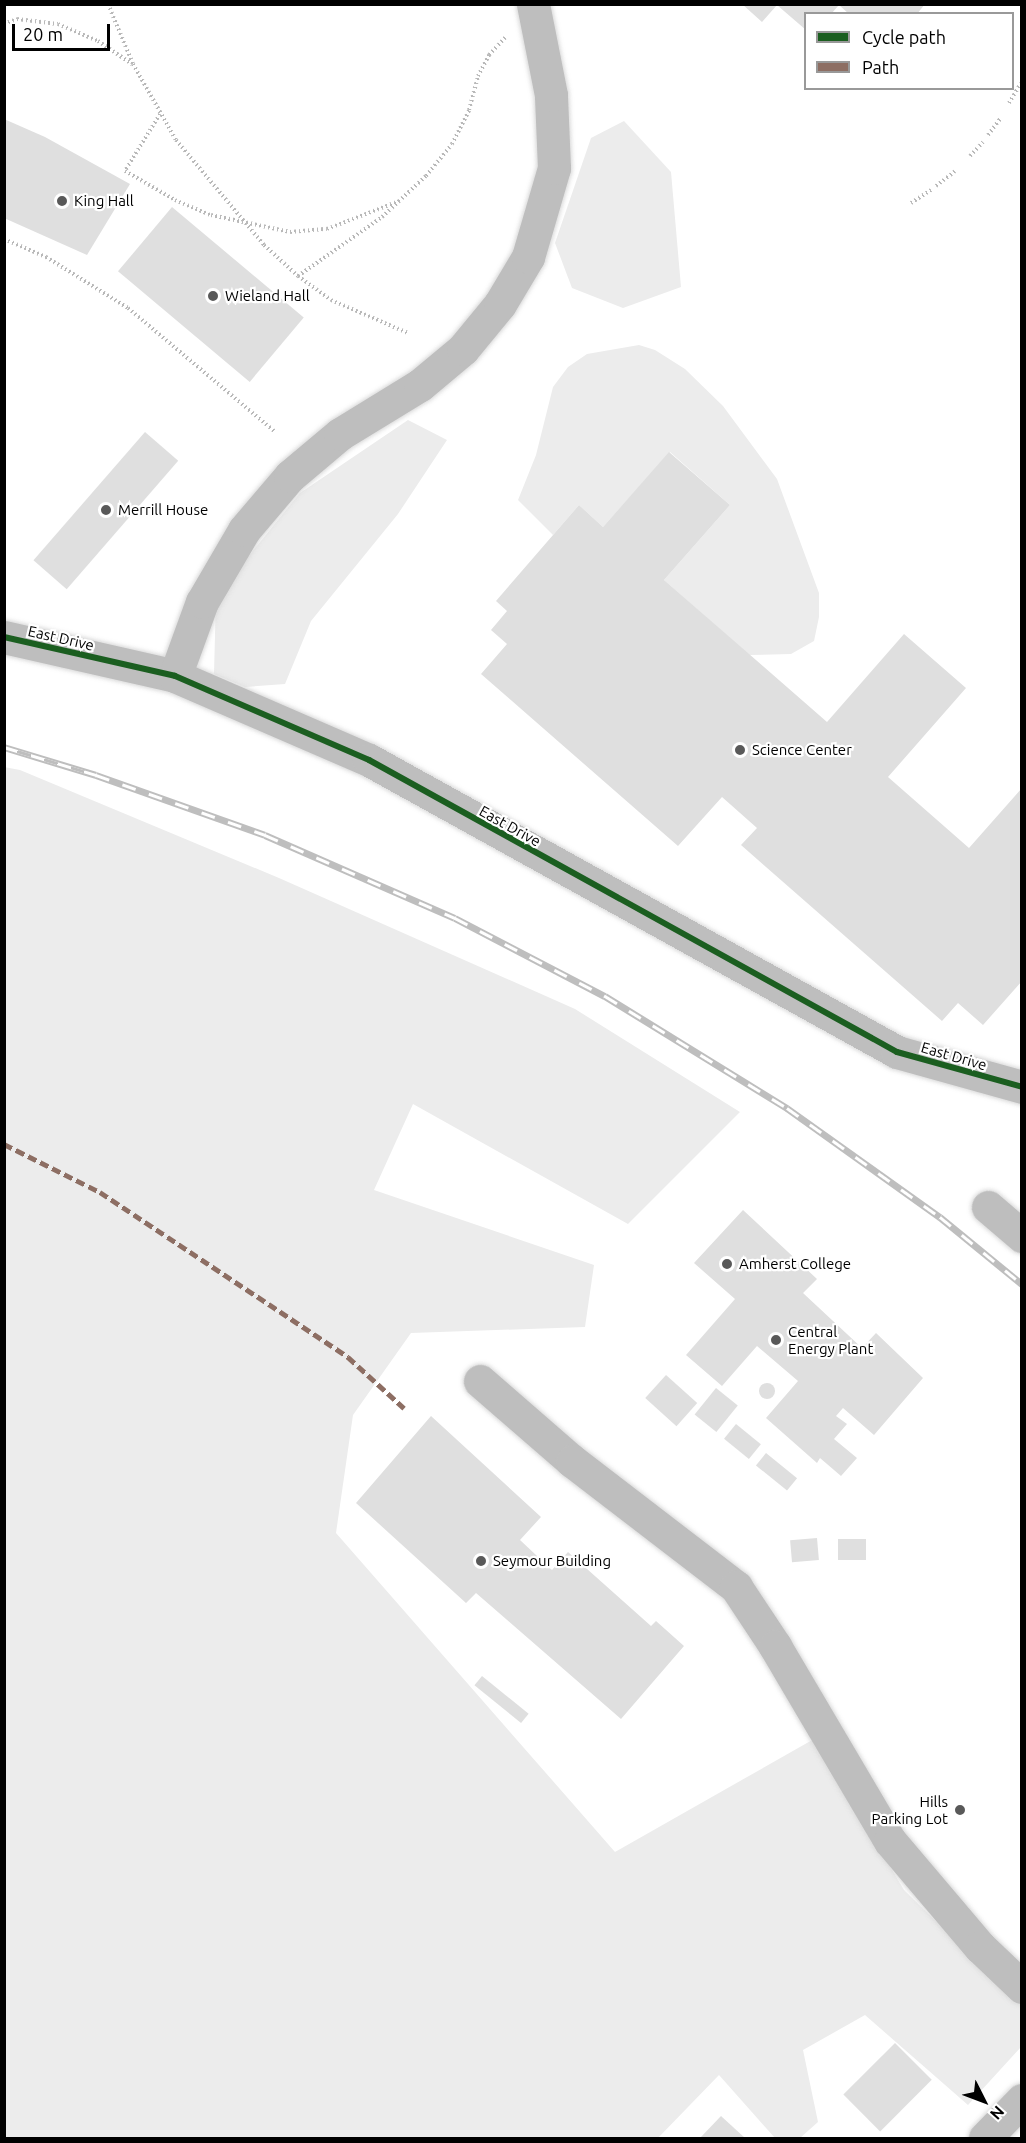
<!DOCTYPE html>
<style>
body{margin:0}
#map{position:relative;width:1026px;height:2143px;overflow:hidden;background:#fff;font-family:Ubuntu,sans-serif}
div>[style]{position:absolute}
.green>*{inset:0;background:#ececec}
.building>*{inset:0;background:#dfdfdf;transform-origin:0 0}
.round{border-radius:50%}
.path>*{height:4px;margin-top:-2px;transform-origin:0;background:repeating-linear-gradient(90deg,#b9b9b9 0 1.5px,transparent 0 4.5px)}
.roads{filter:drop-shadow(0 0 2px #dbdbdb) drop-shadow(0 0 2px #dbdbdb)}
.minor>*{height:33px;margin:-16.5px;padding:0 16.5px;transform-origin:16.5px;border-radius:16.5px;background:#bebebe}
.highway>*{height:33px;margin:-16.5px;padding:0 16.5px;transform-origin:16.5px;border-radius:16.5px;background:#bebebe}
.rail>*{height:7px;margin-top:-3.5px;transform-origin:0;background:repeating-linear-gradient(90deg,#fff 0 14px,#bebebe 0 28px);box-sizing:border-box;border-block:2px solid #bebebe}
.quiet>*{height:4.5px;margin-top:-2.25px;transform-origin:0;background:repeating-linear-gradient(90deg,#8d6e63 0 9px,transparent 0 13.5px)}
.cycleway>*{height:6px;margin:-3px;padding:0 3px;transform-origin:3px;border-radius:3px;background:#1b5e20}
.dots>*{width:16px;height:16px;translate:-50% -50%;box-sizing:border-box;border:3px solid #fff;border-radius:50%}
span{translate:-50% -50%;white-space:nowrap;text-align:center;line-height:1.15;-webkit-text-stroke:4.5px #fff;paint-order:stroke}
.poi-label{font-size:15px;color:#000}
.left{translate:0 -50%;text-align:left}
.right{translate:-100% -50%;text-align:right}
.street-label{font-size:15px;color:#000}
.frame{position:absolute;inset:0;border:6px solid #000;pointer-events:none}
.legend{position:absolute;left:804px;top:12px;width:210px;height:78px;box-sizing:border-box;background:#fff;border:2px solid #999;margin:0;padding:8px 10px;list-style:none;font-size:18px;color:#000}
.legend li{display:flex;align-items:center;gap:12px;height:30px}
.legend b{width:30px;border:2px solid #999}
.north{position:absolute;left:954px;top:2071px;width:60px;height:60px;-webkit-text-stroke:4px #fff;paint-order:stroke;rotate:132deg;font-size:16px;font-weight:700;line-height:24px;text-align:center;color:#000}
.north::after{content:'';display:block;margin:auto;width:21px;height:27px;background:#000;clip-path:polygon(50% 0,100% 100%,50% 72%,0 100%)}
.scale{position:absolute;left:12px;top:24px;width:98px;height:27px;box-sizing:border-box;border:3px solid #000;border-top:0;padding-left:8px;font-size:18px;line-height:21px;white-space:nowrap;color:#000;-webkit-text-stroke:4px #fff;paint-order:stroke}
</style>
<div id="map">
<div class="green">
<i style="clip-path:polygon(624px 121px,671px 172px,681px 287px,623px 308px,572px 288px,555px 243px,591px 138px)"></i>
<i style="clip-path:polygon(639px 345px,655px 350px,685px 369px,723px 406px,777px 479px,819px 593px,819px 617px,814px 641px,791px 654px,749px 655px,664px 580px,730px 505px,670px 452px,603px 527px,579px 505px,553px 535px,518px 500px,536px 455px,553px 387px,568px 367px,587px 354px)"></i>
<i style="clip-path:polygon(408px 420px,447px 440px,398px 514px,311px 621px,285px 684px,245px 687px,214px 674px,216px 596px,300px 493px)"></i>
<i style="clip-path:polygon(4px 767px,20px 770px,279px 878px,575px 1009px,740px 1112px,628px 1224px,413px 1104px,374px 1190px,594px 1265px,585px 1327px,411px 1333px,353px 1415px,336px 1533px,615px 1852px,814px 1739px,904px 1890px,1021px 2005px,1021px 2047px,968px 2105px,865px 2015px,803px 2050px,818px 2122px,800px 2138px,775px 2138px,719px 2075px,658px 2138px,5px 2138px)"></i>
</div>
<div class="building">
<i style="clip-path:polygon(742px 4px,925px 4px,917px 14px,849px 14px,839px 5px,831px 14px,806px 14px,806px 30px,777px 5px,762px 22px)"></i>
<i style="clip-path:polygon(4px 119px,45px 137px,130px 184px,87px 255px,4px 218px)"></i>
<i style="left:172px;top:207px;width:172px;height:84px;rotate:40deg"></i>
<i style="left:145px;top:432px;width:44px;height:170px;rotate:41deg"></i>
<i style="clip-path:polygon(669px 452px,730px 505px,664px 580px,827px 722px,904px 634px,966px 688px,888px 777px,969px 848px,1022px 788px,1022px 981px,983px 1025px,958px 1003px,942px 1021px,741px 845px,757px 828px,722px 797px,678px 846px,481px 674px,507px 644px,491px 630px,507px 611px,496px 601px,579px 505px,603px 527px)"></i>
<i style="clip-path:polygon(743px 1210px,817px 1279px,803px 1293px,862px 1348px,876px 1333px,923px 1378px,874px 1435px,843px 1408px,836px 1416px,847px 1424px,834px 1439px,857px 1458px,841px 1476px,820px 1458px,817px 1463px,766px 1418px,798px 1381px,757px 1346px,722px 1386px,686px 1355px,735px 1299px,694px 1263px)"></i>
<i style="left:666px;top:1375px;width:42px;height:31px;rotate:42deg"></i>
<i class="round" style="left:759px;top:1383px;width:16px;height:16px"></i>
<i style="left:716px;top:1388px;width:28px;height:34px;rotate:39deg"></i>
<i style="clip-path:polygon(431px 1416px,541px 1517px,520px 1540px,552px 1570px,568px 1552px,651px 1626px,656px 1621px,684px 1646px,621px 1719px,476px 1593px,466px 1603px,356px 1503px)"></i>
<i style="left:736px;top:1424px;width:32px;height:19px;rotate:39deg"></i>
<i style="left:766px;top:1453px;width:40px;height:16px;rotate:39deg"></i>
<i style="left:817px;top:1538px;width:22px;height:27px;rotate:85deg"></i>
<i style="left:866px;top:1539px;width:21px;height:28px;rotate:90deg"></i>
<i style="left:482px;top:1676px;width:60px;height:12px;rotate:39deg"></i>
<i style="left:895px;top:2043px;width:52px;height:73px;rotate:45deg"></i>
<i style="clip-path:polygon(721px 2116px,745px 2138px,700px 2138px)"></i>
</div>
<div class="path">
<i style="left:108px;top:4px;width:65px;rotate:67.4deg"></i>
<i style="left:133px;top:64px;width:87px;rotate:60.5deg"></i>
<i style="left:176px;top:140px;width:137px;rotate:50deg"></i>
<i style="left:264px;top:245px;width:46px;rotate:42.4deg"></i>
<i style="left:298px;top:276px;width:41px;rotate:36deg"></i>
<i style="left:331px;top:300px;width:84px;rotate:23.2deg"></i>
<i style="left:4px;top:24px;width:14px;rotate:-21deg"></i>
<i style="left:17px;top:19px;width:41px;rotate:7deg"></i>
<i style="left:58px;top:24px;width:43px;rotate:23deg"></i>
<i style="left:98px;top:41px;width:41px;rotate:34.1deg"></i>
<i style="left:1009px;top:103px;width:23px;rotate:-59deg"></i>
<i style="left:160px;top:114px;width:67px;rotate:121.6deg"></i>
<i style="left:125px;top:171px;width:58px;rotate:30.1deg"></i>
<i style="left:175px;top:200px;width:39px;rotate:23deg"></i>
<i style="left:211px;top:215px;width:81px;rotate:12.1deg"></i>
<i style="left:290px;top:232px;width:37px;rotate:-5deg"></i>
<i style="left:327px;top:229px;width:80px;rotate:-21.1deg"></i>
<i style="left:988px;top:135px;width:20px;rotate:-53deg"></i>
<i style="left:970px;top:156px;width:19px;rotate:-47deg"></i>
<i style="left:936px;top:186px;width:24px;rotate:-38deg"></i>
<i style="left:911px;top:203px;width:24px;rotate:-33deg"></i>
<i style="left:4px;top:239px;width:46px;rotate:23.2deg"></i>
<i style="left:46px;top:257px;width:97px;rotate:31.9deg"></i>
<i style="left:128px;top:308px;width:191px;rotate:40.1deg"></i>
<i style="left:298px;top:276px;width:103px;rotate:-35.1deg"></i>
<i style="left:382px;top:217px;width:60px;rotate:-43deg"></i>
<i style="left:426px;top:176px;width:41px;rotate:-50.9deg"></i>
<i style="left:452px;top:144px;width:38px;rotate:-63deg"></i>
<i style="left:469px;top:110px;width:35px;rotate:-75deg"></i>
<i style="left:478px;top:76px;width:24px;rotate:-62deg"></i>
<i style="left:489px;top:55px;width:25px;rotate:-47deg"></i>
</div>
<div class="roads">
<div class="minor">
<i style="left:4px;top:637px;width:175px;rotate:12.8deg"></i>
<i style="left:175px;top:676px;width:211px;rotate:23.4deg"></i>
<i style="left:369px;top:760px;width:603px;rotate:28.94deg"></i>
<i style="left:897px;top:1052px;width:130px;rotate:15.6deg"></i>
<i style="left:175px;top:676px;width:79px;rotate:-70deg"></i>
<i style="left:202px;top:602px;width:83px;rotate:-59.7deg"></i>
<i style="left:244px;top:530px;width:71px;rotate:-49.6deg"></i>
<i style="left:290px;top:476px;width:65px;rotate:-40deg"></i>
<i style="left:340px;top:434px;width:94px;rotate:-31.5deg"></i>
<i style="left:420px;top:385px;width:56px;rotate:-39.9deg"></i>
<i style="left:463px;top:349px;width:58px;rotate:-50.6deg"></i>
<i style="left:500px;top:304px;width:55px;rotate:-59.2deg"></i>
<i style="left:528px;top:257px;width:93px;rotate:-73.7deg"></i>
<i style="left:554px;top:168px;width:73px;rotate:-92.4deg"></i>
<i style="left:551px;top:95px;width:93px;rotate:-101.2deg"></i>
<i style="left:988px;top:1207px;width:45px;rotate:40.5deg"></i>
<i style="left:480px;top:1381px;width:122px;rotate:41deg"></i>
<i style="left:572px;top:1461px;width:207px;rotate:37.5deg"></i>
<i style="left:736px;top:1587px;width:71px;rotate:56.5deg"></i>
<i style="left:775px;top:1646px;width:226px;rotate:59.5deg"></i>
<i style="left:890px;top:1841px;width:139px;rotate:49.7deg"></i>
<i style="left:980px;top:1947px;width:58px;rotate:43.6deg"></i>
</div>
<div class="highway">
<i style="left:985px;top:2138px;width:53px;rotate:-45.8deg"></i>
</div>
</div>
<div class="rail">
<i style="left:4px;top:747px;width:96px;rotate:16.9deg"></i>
<i style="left:96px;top:775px;width:179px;rotate:19.5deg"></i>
<i style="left:265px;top:835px;width:207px;rotate:23.6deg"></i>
<i style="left:455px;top:918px;width:169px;rotate:27.5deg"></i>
<i style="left:605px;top:996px;width:214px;rotate:31.6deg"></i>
<i style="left:787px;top:1108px;width:188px;rotate:35.5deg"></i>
<i style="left:940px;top:1217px;width:106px;rotate:39.3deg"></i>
</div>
<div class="quiet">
<i style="left:4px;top:1144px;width:107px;rotate:26.6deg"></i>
<i style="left:100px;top:1192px;width:298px;rotate:33.6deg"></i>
<i style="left:348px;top:1357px;width:76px;rotate:42.3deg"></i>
</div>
<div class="cycleway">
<i style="left:4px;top:637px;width:175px;rotate:12.8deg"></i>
<i style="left:175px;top:676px;width:211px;rotate:23.4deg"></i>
<i style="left:369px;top:760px;width:603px;rotate:28.94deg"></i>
<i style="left:897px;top:1052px;width:130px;rotate:15.6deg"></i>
</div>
<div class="dots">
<i style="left:62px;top:201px;background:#595959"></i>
<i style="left:213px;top:296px;background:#595959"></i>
<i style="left:106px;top:510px;background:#595959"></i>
<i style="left:740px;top:750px;background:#595959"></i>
<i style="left:727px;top:1264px;background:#595959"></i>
<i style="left:776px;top:1340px;background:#595959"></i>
<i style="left:481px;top:1561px;background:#595959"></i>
<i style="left:960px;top:1810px;background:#595959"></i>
</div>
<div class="poi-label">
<span class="left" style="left:74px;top:201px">King Hall</span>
<span class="left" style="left:225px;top:296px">Wieland Hall</span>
<span class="left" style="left:118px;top:510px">Merrill House</span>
<span class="left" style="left:752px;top:750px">Science Center</span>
<span class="left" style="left:739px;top:1264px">Amherst College</span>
<span class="left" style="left:788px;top:1340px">Central<br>Energy Plant</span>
<span class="left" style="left:493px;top:1561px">Seymour Building</span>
<span class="right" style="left:948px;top:1810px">Hills<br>Parking Lot</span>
</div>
<div class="street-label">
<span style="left:61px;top:638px;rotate:13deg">East Drive</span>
<span style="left:510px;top:826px;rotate:29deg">East Drive</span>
<span style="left:954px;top:1056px;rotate:16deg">East Drive</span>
</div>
<div class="frame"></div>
<ul class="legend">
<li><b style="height:8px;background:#1b5e20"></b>Cycle path</li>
<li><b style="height:8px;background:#8d6e63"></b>Path</li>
</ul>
<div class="north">N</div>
<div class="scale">20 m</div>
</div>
